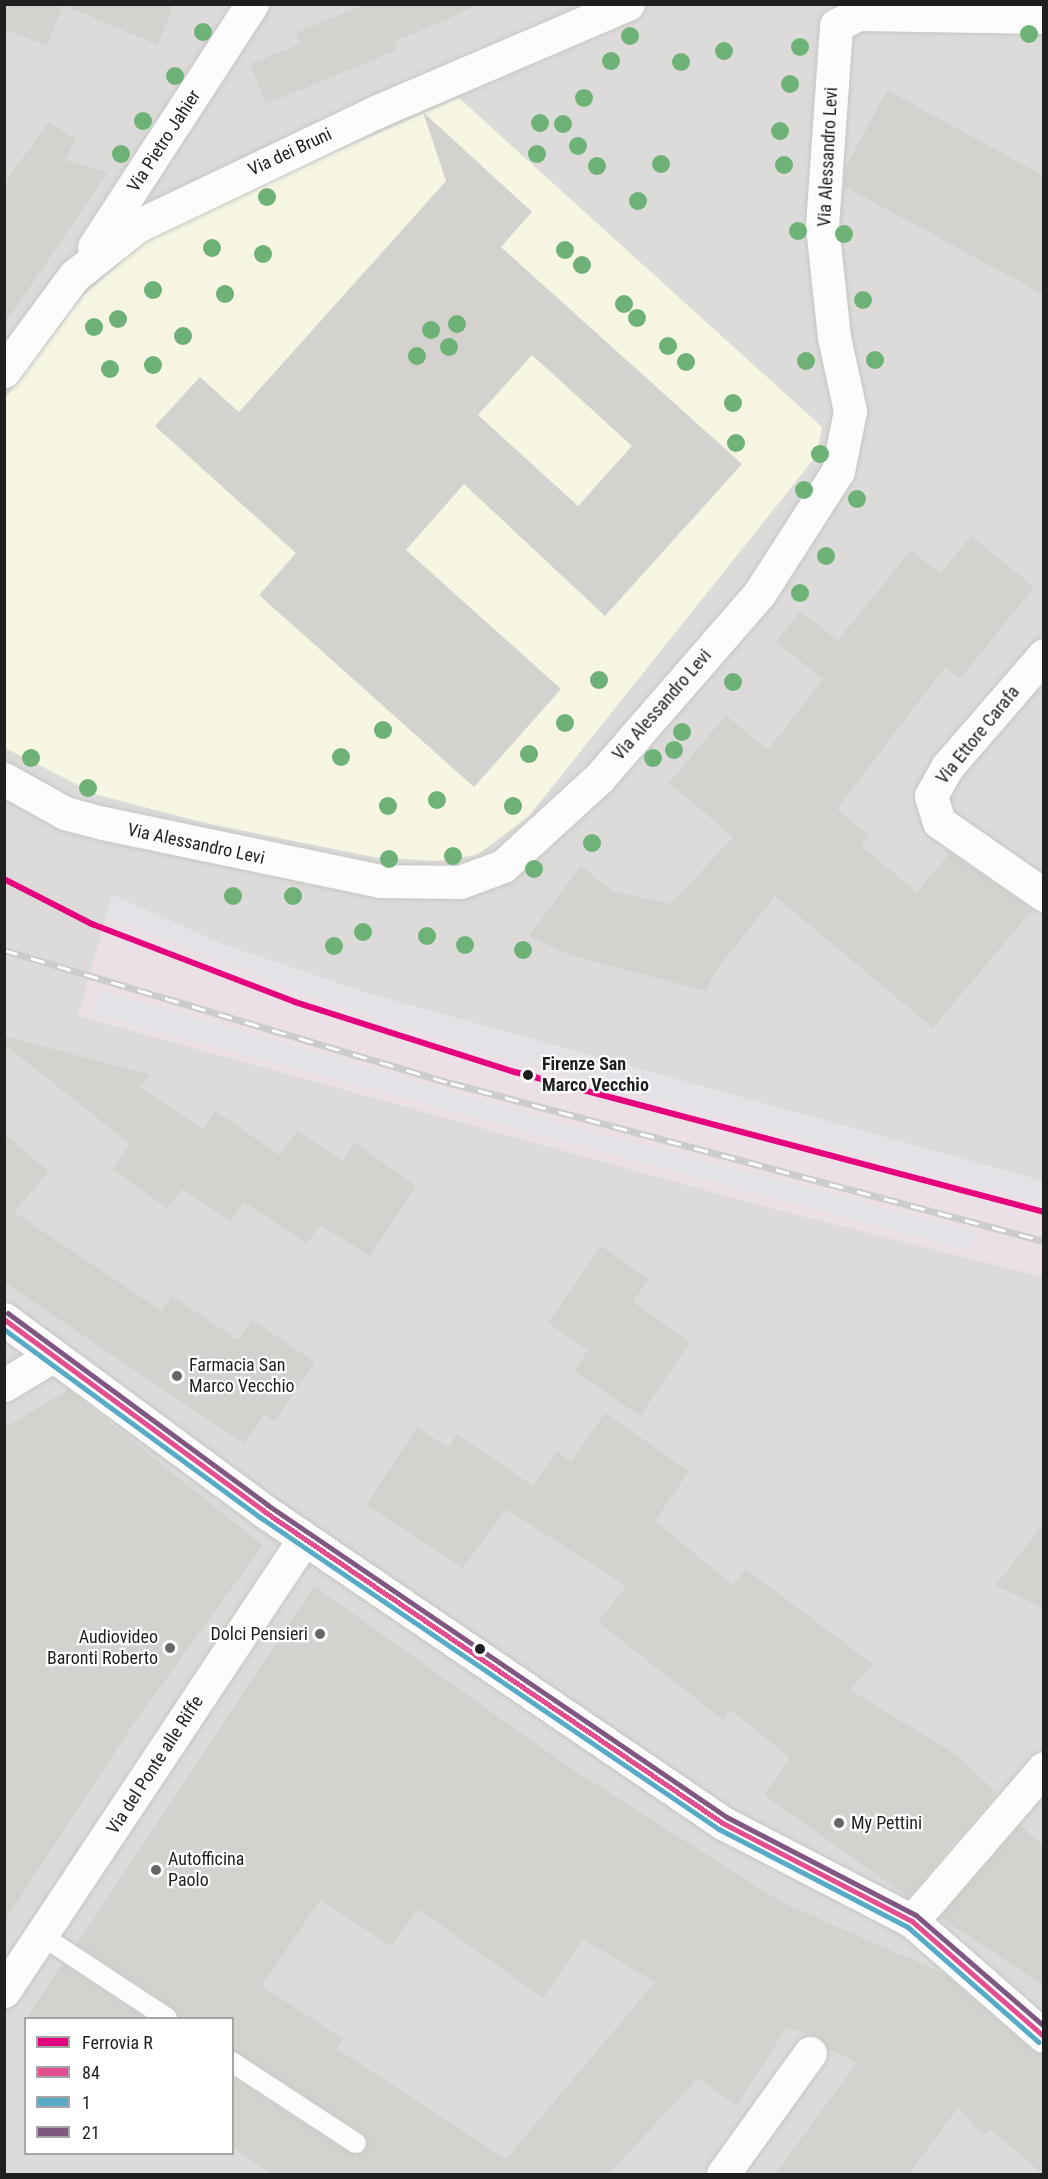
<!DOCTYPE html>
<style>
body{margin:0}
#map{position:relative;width:1048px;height:2179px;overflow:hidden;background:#edece8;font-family:"Roboto Condensed",sans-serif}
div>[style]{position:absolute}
.residential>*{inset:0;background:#dcdbd9}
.industrial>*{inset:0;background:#ebe0e6}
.education>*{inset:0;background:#f6f6e3}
.plaza>*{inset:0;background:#e3e2e7}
.building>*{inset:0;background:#d4d2cf}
.roads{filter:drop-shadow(0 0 2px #c6c6c4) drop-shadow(0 0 2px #c6c6c4)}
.service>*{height:20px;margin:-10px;padding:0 10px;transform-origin:10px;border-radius:10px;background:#fcfcfc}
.minor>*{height:33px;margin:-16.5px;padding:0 16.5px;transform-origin:16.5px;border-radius:16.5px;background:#fcfcfc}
.tertiary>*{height:33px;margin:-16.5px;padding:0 16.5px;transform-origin:16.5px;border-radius:16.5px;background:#fcfcfc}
.rail>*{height:7px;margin-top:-3.5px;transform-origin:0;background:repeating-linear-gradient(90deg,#fff 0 14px,#cbcbca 0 28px);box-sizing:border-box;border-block:2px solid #cbcbca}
.bus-1>*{height:4.5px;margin:-2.25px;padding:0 2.25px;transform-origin:2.25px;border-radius:2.25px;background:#e44e90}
.bus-2>*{height:4.5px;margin:-2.25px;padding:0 2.25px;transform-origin:2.25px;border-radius:2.25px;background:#57abc7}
.bus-3>*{height:4.5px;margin:-2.25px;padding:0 2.25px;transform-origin:2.25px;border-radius:2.25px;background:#805781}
.rail-1>*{height:6px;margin:-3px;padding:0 3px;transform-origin:3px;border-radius:3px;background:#e5007d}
.trees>*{width:18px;height:18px;margin:-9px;border-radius:50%;background:#6fb277}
.dots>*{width:16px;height:16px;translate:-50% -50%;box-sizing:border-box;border:3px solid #fff;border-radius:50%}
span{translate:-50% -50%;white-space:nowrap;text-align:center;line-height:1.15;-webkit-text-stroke:4.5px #fff;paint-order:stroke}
.street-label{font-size:18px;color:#1f1f1f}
.stop-label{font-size:18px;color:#1f1f1f;font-weight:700}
.left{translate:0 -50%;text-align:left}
.poi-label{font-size:18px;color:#1f1f1f}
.right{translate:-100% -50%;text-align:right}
.frame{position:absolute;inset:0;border:6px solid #1f1f1f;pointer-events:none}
.legend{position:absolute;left:24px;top:2017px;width:210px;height:138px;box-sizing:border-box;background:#fff;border:2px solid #a5a5a5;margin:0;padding:8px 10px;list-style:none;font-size:18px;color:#1f1f1f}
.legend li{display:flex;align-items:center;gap:12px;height:30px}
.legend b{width:30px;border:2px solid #a5a5a5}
</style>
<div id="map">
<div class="residential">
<i style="clip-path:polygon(evenodd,5px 5px,1043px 5px,1043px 2174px,5px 2174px,5px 5px,26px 2018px,232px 2018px,232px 2154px,26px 2154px,26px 2018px)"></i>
</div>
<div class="industrial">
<i style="clip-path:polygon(112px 895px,225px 945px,367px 993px,1043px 1181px,1043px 1277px,773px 1209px,78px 1016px)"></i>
</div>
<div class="education">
<i style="clip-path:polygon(459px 98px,822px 427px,817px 455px,529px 816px,477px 855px,436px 861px,373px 857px,205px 823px,98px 795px,5px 748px,4px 400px,81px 298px,157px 230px)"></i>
</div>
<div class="plaza">
<i style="clip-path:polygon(112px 895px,225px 945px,367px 993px,1043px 1181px,1043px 1203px,495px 1056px,315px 998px,106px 916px)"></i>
<i style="clip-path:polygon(99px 990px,560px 1123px,975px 1232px,970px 1251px,93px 1014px)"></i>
</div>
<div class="building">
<i style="clip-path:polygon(4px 4px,174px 4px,158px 45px,63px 5px,47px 46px,4px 29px)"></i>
<i style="clip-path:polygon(365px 4px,481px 4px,394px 42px,397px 50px,266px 104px,250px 64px,300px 44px,296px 33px)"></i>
<i style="clip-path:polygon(887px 90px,1044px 176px,1044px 295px,844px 186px,845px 169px)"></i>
<i style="clip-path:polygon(evenodd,423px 112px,532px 212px,501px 247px,742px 464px,605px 616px,464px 484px,406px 550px,561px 689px,474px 787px,259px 595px,296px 553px,155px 426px,200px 377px,239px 412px,446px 181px,423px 112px,532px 355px,632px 446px,578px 506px,478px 415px,532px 355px)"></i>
<i style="clip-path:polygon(49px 122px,76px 139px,65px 160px,108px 172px,4px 325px,4px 183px)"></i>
<i style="clip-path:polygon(971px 536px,1034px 587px,960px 679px,945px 667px,837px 809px,869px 836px,861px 846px,917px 892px,950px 853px,1032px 910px,933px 1028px,775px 896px,715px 972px,706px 991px,570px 955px,529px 936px,581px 866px,612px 891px,671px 904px,733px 837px,669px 783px,726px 715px,768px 750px,823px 679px,776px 642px,800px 611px,838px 640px,911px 550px,940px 574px)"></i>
<i style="clip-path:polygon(4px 1036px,151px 1075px,139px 1086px,203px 1129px,215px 1111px,280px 1155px,297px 1131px,343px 1161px,354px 1142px,416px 1186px,370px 1256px,320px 1225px,307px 1244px,244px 1202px,231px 1221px,182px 1189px,167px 1208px,113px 1170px,130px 1144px,4px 1044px)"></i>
<i style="clip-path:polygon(4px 1133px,49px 1172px,14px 1212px,162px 1311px,172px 1296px,238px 1340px,252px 1320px,315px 1362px,275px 1421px,264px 1415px,244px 1444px,4px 1282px)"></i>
<i style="clip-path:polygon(601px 1246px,649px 1279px,633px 1302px,690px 1342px,640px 1416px,574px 1371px,588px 1350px,548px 1323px)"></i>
<i style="clip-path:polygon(68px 1390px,263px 1545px,132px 1726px,4px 1922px,4px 1428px)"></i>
<i style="clip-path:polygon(605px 1413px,689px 1471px,655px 1521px,733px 1585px,746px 1569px,873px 1664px,850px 1690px,957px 1755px,997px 1793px,908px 1897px,764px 1795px,790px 1758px,731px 1710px,723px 1720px,598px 1622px,626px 1586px,506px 1509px,463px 1568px,366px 1505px,417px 1427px,448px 1448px,457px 1434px,533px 1486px,557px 1451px,571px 1462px)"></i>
<i style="clip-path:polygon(1044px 1523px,1044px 1608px,995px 1586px)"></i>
<i style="clip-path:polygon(evenodd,314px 1586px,569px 1767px,783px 1903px,943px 1973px,1032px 2050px,1044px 2054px,1044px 2175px,990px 2129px,983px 2135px,958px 2108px,908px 2175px,774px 2175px,857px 2063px,828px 2048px,820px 2037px,786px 2028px,737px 2106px,698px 2078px,608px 2175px,273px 2175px,232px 2147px,232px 2077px,349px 2153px,362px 2153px,368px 2143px,363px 2133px,232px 2050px,232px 2019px,179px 2019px,174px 2008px,77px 1944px,314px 1586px,320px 1900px,391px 1946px,418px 1909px,543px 1998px,583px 1939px,655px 1982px,506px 2159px,337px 2049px,343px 2039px,262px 1986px,320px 1900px)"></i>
<i style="clip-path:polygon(1020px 1825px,1044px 1846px,1044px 1986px,940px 1917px)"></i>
<i style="clip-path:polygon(62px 1964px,63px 1964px,146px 2019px,26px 2019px)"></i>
</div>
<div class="roads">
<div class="service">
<i style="left:41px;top:1935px;width:151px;rotate:33.4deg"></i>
<i style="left:232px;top:2062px;width:148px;rotate:33.2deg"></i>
</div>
<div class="minor">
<i style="left:94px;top:247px;width:290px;rotate:-57deg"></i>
<i style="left:4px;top:371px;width:118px;rotate:-53.6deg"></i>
<i style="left:74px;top:276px;width:80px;rotate:-38.4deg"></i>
<i style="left:137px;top:226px;width:267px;rotate:-25.5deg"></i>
<i style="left:378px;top:111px;width:272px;rotate:-23.2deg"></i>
<i style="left:1044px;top:655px;width:148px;rotate:130.9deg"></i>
<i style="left:947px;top:767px;width:33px;rotate:119deg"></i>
<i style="left:931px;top:796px;width:27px;rotate:73deg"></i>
<i style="left:939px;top:822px;width:128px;rotate:34.8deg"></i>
<i style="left:4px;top:779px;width:70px;rotate:29.1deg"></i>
<i style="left:65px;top:813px;width:39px;rotate:15deg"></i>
<i style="left:103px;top:823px;width:283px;rotate:11.8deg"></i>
<i style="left:380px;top:881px;width:80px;rotate:0.7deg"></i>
<i style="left:460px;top:882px;width:46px;rotate:-20.4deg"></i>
<i style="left:503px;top:866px;width:130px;rotate:-42.5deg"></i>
<i style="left:599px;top:778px;width:244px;rotate:-49deg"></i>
<i style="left:759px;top:594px;width:146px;rotate:-57.3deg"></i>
<i style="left:838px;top:471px;width:61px;rotate:-78.7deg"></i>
<i style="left:850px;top:411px;width:76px;rotate:-102.2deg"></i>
<i style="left:834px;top:337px;width:112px;rotate:-96.2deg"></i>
<i style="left:822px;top:226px;width:201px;rotate:-86deg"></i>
<i style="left:836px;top:25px;width:25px;rotate:-26deg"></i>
<i style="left:859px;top:14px;width:185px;rotate:0.9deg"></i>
<i style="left:4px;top:1385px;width:56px;rotate:-31.1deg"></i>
<i style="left:912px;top:1921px;width:202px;rotate:-49.2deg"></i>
<i style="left:4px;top:1991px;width:542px;rotate:-56.43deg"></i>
<i style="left:723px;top:2174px;width:149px;rotate:-54.3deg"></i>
</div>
<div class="tertiary">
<i style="left:4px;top:1319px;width:323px;rotate:36.4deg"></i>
<i style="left:264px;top:1511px;width:555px;rotate:34.21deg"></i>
<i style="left:723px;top:1823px;width:213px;rotate:27.4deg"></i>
<i style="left:912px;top:1921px;width:175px;rotate:41.1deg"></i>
</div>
</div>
<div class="rail">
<i style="left:4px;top:950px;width:466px;rotate:16.6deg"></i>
<i style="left:451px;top:1083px;width:614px;rotate:14.92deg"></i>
</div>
<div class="bus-1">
<i style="left:4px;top:1319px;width:323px;rotate:36.4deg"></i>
<i style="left:264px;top:1511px;width:555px;rotate:34.21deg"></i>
<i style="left:723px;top:1823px;width:213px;rotate:27.4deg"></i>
<i style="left:912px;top:1921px;width:175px;rotate:41.1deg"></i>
</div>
<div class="bus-2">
<i style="left:4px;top:1329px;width:318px;rotate:36.3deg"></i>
<i style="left:260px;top:1517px;width:555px;rotate:34.21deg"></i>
<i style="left:719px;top:1829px;width:213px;rotate:27.4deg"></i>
<i style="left:908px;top:1927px;width:174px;rotate:41.3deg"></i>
</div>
<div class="bus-3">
<i style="left:8px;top:1313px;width:323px;rotate:36.4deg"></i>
<i style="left:268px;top:1505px;width:555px;rotate:34.21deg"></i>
<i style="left:727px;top:1817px;width:213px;rotate:27.4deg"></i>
<i style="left:916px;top:1915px;width:169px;rotate:40.9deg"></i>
</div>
<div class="rail-1">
<i style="left:4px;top:879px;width:99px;rotate:27.1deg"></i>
<i style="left:92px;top:924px;width:217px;rotate:21deg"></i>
<i style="left:295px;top:1002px;width:231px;rotate:17.7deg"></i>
<i style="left:515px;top:1072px;width:547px;rotate:14.82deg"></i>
</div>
<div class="trees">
<i style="left:203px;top:32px"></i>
<i style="left:1029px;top:34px"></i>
<i style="left:630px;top:36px"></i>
<i style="left:800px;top:47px"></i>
<i style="left:724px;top:51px"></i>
<i style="left:611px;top:61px"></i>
<i style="left:681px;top:62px"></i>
<i style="left:175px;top:76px"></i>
<i style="left:790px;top:84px"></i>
<i style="left:584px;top:98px"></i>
<i style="left:143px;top:121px"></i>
<i style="left:540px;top:123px"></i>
<i style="left:563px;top:124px"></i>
<i style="left:780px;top:131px"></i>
<i style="left:578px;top:146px"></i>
<i style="left:121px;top:154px"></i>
<i style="left:537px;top:154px"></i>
<i style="left:661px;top:164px"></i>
<i style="left:784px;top:165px"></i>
<i style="left:597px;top:166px"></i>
<i style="left:267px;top:197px"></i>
<i style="left:638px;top:201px"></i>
<i style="left:798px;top:231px"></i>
<i style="left:844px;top:234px"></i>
<i style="left:212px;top:248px"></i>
<i style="left:565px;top:250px"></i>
<i style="left:263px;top:254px"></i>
<i style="left:582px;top:265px"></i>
<i style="left:153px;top:290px"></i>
<i style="left:225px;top:294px"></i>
<i style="left:863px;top:300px"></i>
<i style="left:624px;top:304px"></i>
<i style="left:637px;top:318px"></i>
<i style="left:118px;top:319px"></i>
<i style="left:457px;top:324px"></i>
<i style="left:94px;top:327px"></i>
<i style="left:431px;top:330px"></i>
<i style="left:183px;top:336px"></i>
<i style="left:668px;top:346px"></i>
<i style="left:449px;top:347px"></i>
<i style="left:417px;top:356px"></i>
<i style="left:875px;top:360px"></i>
<i style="left:806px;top:361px"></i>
<i style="left:686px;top:362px"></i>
<i style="left:153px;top:365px"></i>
<i style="left:110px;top:369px"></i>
<i style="left:733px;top:403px"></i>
<i style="left:736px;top:443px"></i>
<i style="left:820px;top:454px"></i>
<i style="left:804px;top:490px"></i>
<i style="left:857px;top:499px"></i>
<i style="left:826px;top:556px"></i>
<i style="left:800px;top:593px"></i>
<i style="left:599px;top:680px"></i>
<i style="left:733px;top:682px"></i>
<i style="left:565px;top:723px"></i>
<i style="left:383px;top:730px"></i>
<i style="left:682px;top:732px"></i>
<i style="left:674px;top:750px"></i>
<i style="left:529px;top:754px"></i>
<i style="left:341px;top:757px"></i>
<i style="left:31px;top:758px"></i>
<i style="left:653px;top:758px"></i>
<i style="left:88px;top:788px"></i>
<i style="left:437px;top:800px"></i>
<i style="left:388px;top:806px"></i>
<i style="left:513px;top:806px"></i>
<i style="left:592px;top:843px"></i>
<i style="left:453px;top:856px"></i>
<i style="left:389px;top:859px"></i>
<i style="left:534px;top:869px"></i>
<i style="left:233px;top:896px"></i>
<i style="left:293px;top:896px"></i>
<i style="left:363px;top:932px"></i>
<i style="left:427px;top:936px"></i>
<i style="left:465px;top:945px"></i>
<i style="left:334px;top:946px"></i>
<i style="left:523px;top:950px"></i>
</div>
<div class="dots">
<i style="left:528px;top:1075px;background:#1f1f1f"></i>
<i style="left:177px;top:1376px;background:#676765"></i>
<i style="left:320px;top:1634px;background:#676765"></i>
<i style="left:170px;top:1648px;background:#676765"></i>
<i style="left:480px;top:1649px;background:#1f1f1f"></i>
<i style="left:839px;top:1823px;background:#676765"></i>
<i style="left:156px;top:1870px;background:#676765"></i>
</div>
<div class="street-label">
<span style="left:164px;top:141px;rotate:-57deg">Via Pietro Jahier</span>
<span style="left:290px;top:152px;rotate:-25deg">Via dei Bruni</span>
<span style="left:828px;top:157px;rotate:-87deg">Via Alessandro Levi</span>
<span style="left:662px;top:705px;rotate:-49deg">Via Alessandro Levi</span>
<span style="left:978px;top:735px;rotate:-51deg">Via Ettore Carafa</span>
<span style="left:196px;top:844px;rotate:12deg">Via Alessandro Levi</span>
<span style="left:155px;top:1765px;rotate:-57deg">Via del Ponte alle Riffe</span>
</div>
<div class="stop-label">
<span class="left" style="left:542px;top:1075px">Firenze San<br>Marco Vecchio</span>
</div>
<div class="poi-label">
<span class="left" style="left:189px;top:1376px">Farmacia San<br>Marco Vecchio</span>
<span class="right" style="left:308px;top:1634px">Dolci Pensieri</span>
<span class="right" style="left:158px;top:1648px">Audiovideo<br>Baronti Roberto</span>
<span class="left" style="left:851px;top:1823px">My Pettini</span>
<span class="left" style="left:168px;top:1870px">Autofficina<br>Paolo</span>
</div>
<div class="frame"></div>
<ul class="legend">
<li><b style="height:8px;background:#e5007d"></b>Ferrovia R</li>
<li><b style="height:8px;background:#e44e90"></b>84</li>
<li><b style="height:8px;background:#57abc7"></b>1</li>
<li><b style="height:8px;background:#805781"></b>21</li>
</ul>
</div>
